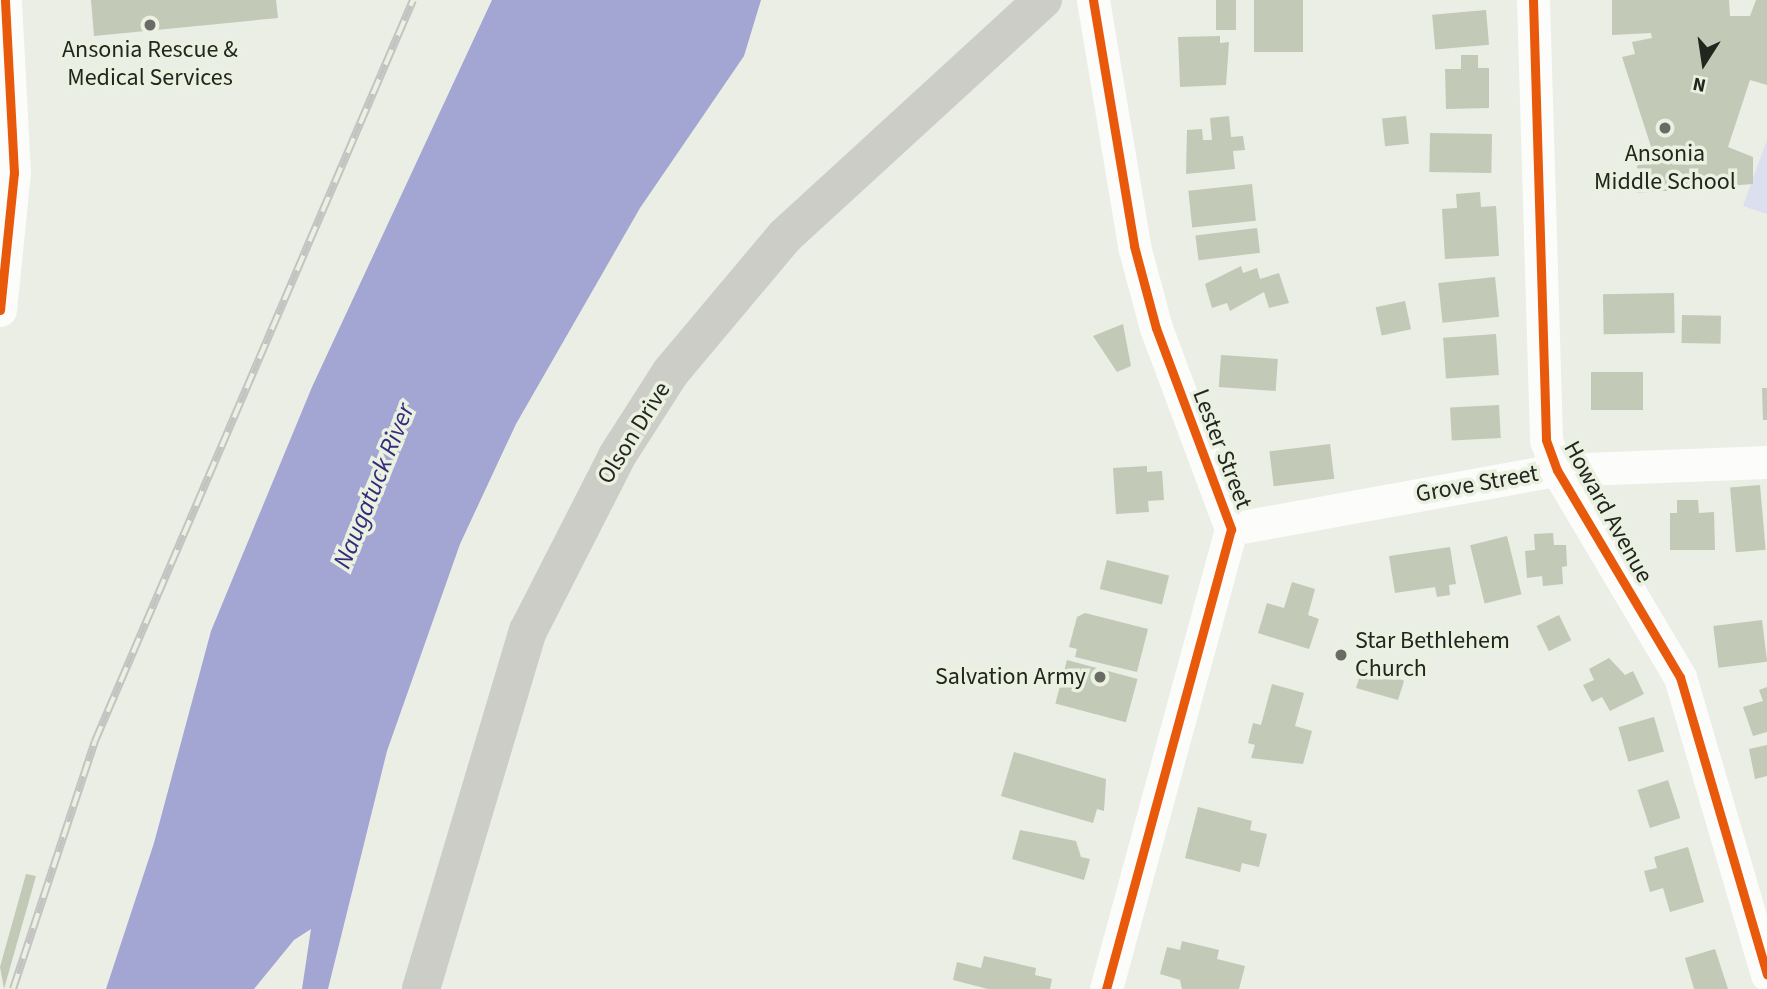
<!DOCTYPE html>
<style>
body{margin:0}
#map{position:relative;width:1767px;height:989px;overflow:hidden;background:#eaeee4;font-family:"Source Sans 3",sans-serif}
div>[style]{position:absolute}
.green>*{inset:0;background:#dbdfee}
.water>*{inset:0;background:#a3a5d3}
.building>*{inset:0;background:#c2c9b6;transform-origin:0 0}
.minor>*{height:33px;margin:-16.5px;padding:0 16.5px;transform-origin:16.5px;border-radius:16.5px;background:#fcfcfb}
.major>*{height:38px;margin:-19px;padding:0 19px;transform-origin:19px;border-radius:19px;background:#cbcdc6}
.rail>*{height:8px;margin-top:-4px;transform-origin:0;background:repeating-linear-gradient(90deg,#ebf1e1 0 16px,#c3c4c1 0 32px);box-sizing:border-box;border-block:2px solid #c3c4c1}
.cycleway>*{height:9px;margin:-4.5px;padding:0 4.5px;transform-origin:4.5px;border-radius:4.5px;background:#e8590c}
.dots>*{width:19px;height:19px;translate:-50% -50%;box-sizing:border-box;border:4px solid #ebf1e1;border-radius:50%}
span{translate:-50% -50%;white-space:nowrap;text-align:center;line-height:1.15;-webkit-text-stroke:7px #ebf1e1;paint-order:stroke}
.poi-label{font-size:24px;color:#23251f}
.left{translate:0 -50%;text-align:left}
.right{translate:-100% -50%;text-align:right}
.street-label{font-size:24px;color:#23251f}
.water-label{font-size:26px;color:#352b7d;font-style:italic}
.north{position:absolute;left:1669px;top:28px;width:70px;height:70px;-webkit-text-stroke:5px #ebf1e1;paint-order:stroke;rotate:192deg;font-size:19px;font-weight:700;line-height:28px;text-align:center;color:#23251f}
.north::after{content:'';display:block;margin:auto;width:24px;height:32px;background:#23251f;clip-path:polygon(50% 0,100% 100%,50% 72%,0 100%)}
</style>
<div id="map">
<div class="green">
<i style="clip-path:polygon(1767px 140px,1767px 214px,1743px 206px)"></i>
</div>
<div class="water">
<i style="clip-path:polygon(492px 0,761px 0,744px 56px,640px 208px,516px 424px,460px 544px,387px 751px,328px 989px,302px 989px,311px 929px,294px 940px,254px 989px,106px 989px,154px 843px,211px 631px,312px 387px)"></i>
</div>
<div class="building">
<i style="clip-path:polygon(91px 0,276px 0,278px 18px,94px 36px)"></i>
<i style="left:1216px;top:0;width:20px;height:30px"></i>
<i style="left:1254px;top:0;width:49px;height:52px"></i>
<i style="clip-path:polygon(1612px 0,1729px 0,1730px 16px,1750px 16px,1756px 0,1767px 0,1767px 85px,1750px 80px,1728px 147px,1753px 157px,1753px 184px,1637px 193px,1637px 166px,1654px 156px,1622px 57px,1635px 54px,1632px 42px,1652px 38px,1651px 33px,1612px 35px)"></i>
<i style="left:1486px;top:10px;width:35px;height:54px;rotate:85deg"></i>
<i style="clip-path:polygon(1220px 36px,1220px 43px,1229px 42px,1226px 85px,1180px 87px,1178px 37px)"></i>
<i style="clip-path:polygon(1461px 55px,1478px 55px,1478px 68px,1489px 68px,1489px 108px,1446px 109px,1445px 69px,1461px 69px)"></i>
<i style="clip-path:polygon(1229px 116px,1231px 137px,1243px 136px,1245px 150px,1233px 151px,1235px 169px,1186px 174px,1187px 130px,1202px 129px,1203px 140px,1212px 140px,1210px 118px)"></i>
<i style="left:1406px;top:116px;width:28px;height:24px;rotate:84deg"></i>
<i style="left:1430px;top:133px;width:62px;height:39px;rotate:1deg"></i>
<i style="left:1252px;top:184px;width:37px;height:64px;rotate:84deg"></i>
<i style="clip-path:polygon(1480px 192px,1481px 207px,1496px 206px,1499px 256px,1445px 259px,1442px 209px,1457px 208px,1456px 194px)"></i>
<i style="left:1257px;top:228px;width:25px;height:62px;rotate:83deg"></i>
<i style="clip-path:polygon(1241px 266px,1243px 273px,1257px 268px,1260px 279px,1279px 273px,1289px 303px,1269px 308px,1264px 292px,1230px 311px,1227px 303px,1212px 308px,1205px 284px)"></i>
<i style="left:1495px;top:277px;width:40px;height:57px;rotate:84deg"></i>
<i style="left:1674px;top:293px;width:40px;height:71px;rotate:89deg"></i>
<i style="left:1405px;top:301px;width:29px;height:30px;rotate:78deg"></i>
<i style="left:1682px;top:315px;width:39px;height:28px;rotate:1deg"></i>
<i style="clip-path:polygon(1123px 324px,1131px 366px,1117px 372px,1093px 336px)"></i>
<i style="left:1496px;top:334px;width:41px;height:53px;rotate:86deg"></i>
<i style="left:1221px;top:355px;width:57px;height:32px;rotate:4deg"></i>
<i style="left:1591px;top:372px;width:52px;height:38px"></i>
<i style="clip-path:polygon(1762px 388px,1767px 388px,1767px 420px,1763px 420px)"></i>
<i style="left:1499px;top:405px;width:33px;height:49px;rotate:87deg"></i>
<i style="left:1330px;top:444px;width:35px;height:61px;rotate:83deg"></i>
<i style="clip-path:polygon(1147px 466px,1147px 472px,1162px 471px,1164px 500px,1148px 501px,1149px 512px,1116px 514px,1113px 468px)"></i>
<i style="left:1760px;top:485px;width:65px;height:30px;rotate:85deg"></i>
<i style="clip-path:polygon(1677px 500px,1698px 500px,1699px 513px,1714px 512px,1715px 550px,1670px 550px,1670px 513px,1677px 513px)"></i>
<i style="clip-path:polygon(1553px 533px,1554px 545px,1566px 545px,1567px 566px,1562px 567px,1563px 584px,1543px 586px,1542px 576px,1527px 578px,1525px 551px,1535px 550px,1534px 534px)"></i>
<i style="left:1507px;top:536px;width:60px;height:38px;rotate:76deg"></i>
<i style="clip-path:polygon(1450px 547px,1456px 584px,1449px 585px,1450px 595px,1437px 597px,1435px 587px,1395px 593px,1389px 556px)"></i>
<i style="left:1107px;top:560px;width:64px;height:30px;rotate:14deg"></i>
<i style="clip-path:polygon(1292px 582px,1315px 589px,1308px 615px,1319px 619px,1309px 649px,1258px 633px,1267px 603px,1284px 608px)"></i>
<i style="clip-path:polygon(1085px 613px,1148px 629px,1137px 672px,1075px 657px,1077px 649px,1069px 647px,1077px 617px)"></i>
<i style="left:1559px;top:615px;width:28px;height:25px;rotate:64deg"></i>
<i style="left:1762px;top:620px;width:42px;height:49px;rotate:83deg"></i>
<i style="clip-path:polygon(1609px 658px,1625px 675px,1633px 671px,1644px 694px,1610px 711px,1602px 697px,1592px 702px,1583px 685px,1594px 680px,1589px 669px)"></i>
<i style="left:1067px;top:660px;width:73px;height:45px;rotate:15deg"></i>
<i style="clip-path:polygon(1377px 664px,1404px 681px,1398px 700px,1356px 688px,1362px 669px,1375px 673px)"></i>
<i style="clip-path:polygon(1272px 684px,1304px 693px,1295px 726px,1312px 731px,1303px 764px,1251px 758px,1255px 745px,1248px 743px,1253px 723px,1261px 725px)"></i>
<i style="clip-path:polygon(1767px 687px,1767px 732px,1753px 736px,1743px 707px,1763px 701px,1759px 690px)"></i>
<i style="left:1654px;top:717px;width:36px;height:37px;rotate:74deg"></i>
<i style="clip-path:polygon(1767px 745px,1767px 776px,1755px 779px,1749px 749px)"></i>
<i style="clip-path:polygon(1014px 752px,1106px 779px,1104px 811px,1097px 809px,1093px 823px,1001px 796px)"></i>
<i style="left:1668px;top:780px;width:40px;height:32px;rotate:72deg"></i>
<i style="clip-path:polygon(1198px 807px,1252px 821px,1250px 830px,1267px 834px,1259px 867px,1242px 863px,1240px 872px,1185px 858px)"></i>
<i style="clip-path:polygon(1020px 830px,1076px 841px,1081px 857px,1090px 859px,1084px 880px,1012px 859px)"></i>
<i style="clip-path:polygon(1688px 847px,1704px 902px,1670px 912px,1663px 888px,1650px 892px,1644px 871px,1657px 868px,1654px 857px)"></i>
<i style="clip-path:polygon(26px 874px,36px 876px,4px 989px,0 967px)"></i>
<i style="clip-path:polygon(1182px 941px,1219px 950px,1217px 959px,1245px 966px,1239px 989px,1182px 989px,1180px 980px,1160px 974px,1167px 947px,1180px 950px)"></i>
<i style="clip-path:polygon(1715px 949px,1728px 989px,1694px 989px,1685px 958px)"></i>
<i style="clip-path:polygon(984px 956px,1036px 968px,1035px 975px,1052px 979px,1050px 989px,988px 989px,953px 980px,957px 962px,981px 968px)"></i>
</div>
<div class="minor">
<i style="left:1093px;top:0;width:249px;rotate:80.5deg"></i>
<i style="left:1134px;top:246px;width:85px;rotate:75deg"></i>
<i style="left:1156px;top:328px;width:215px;rotate:69.5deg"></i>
<i style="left:1231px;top:529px;width:477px;rotate:105.2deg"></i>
<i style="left:1533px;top:0;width:440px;rotate:88.3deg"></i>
<i style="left:1546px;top:440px;width:32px;rotate:70deg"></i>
<i style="left:1557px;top:470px;width:241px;rotate:59.3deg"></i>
<i style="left:1680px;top:677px;width:310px;rotate:73.7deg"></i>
<i style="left:0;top:310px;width:138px;rotate:-84.2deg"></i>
<i style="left:14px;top:173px;width:173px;rotate:-93deg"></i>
<i style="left:1231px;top:529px;width:331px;rotate:-10.3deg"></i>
<i style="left:1557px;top:470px;width:210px;rotate:-2.2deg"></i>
</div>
<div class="major">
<i style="left:421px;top:989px;width:374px;rotate:-73.4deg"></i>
<i style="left:528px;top:631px;width:196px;rotate:-63deg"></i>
<i style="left:617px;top:456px;width:98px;rotate:-57.4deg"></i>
<i style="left:670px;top:373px;width:179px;rotate:-50deg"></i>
<i style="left:785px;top:236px;width:350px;rotate:-42.5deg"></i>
</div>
<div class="rail">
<i style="left:13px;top:989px;width:261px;rotate:-71.7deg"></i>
<i style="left:95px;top:741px;width:806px;rotate:-66.77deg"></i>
</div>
<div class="cycleway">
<i style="left:1093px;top:0;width:249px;rotate:80.5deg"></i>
<i style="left:1134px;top:246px;width:85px;rotate:75deg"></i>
<i style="left:1156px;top:328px;width:215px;rotate:69.5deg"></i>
<i style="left:1231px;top:529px;width:477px;rotate:105.2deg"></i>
<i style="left:1533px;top:0;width:440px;rotate:88.3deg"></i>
<i style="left:1546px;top:440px;width:32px;rotate:70deg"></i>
<i style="left:1557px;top:470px;width:241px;rotate:59.3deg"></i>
<i style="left:1680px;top:677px;width:310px;rotate:73.7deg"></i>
<i style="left:0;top:310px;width:138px;rotate:-84.2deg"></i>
<i style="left:14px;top:173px;width:173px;rotate:-93deg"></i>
</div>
<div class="dots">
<i style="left:150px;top:25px;background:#696b64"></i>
<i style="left:1665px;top:128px;background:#696b64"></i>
<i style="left:1341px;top:655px;background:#696b64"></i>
<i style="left:1100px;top:677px;background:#696b64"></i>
</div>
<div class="poi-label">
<span style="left:150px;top:64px">Ansonia Rescue &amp;<br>Medical Services</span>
<span style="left:1665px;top:168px">Ansonia<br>Middle School</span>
<span class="left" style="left:1355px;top:655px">Star Bethlehem<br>Church</span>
<span class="right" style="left:1086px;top:677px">Salvation Army</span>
</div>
<div class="street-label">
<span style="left:634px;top:433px;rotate:-58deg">Olson Drive</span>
<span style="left:1222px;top:449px;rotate:69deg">Lester Street</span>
<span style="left:1477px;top:484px;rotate:-10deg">Grove Street</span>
<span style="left:1608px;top:512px;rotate:61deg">Howard Avenue</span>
</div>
<div class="water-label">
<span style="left:374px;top:486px;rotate:-68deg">Naugatuck River</span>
</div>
<div class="north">N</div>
</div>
